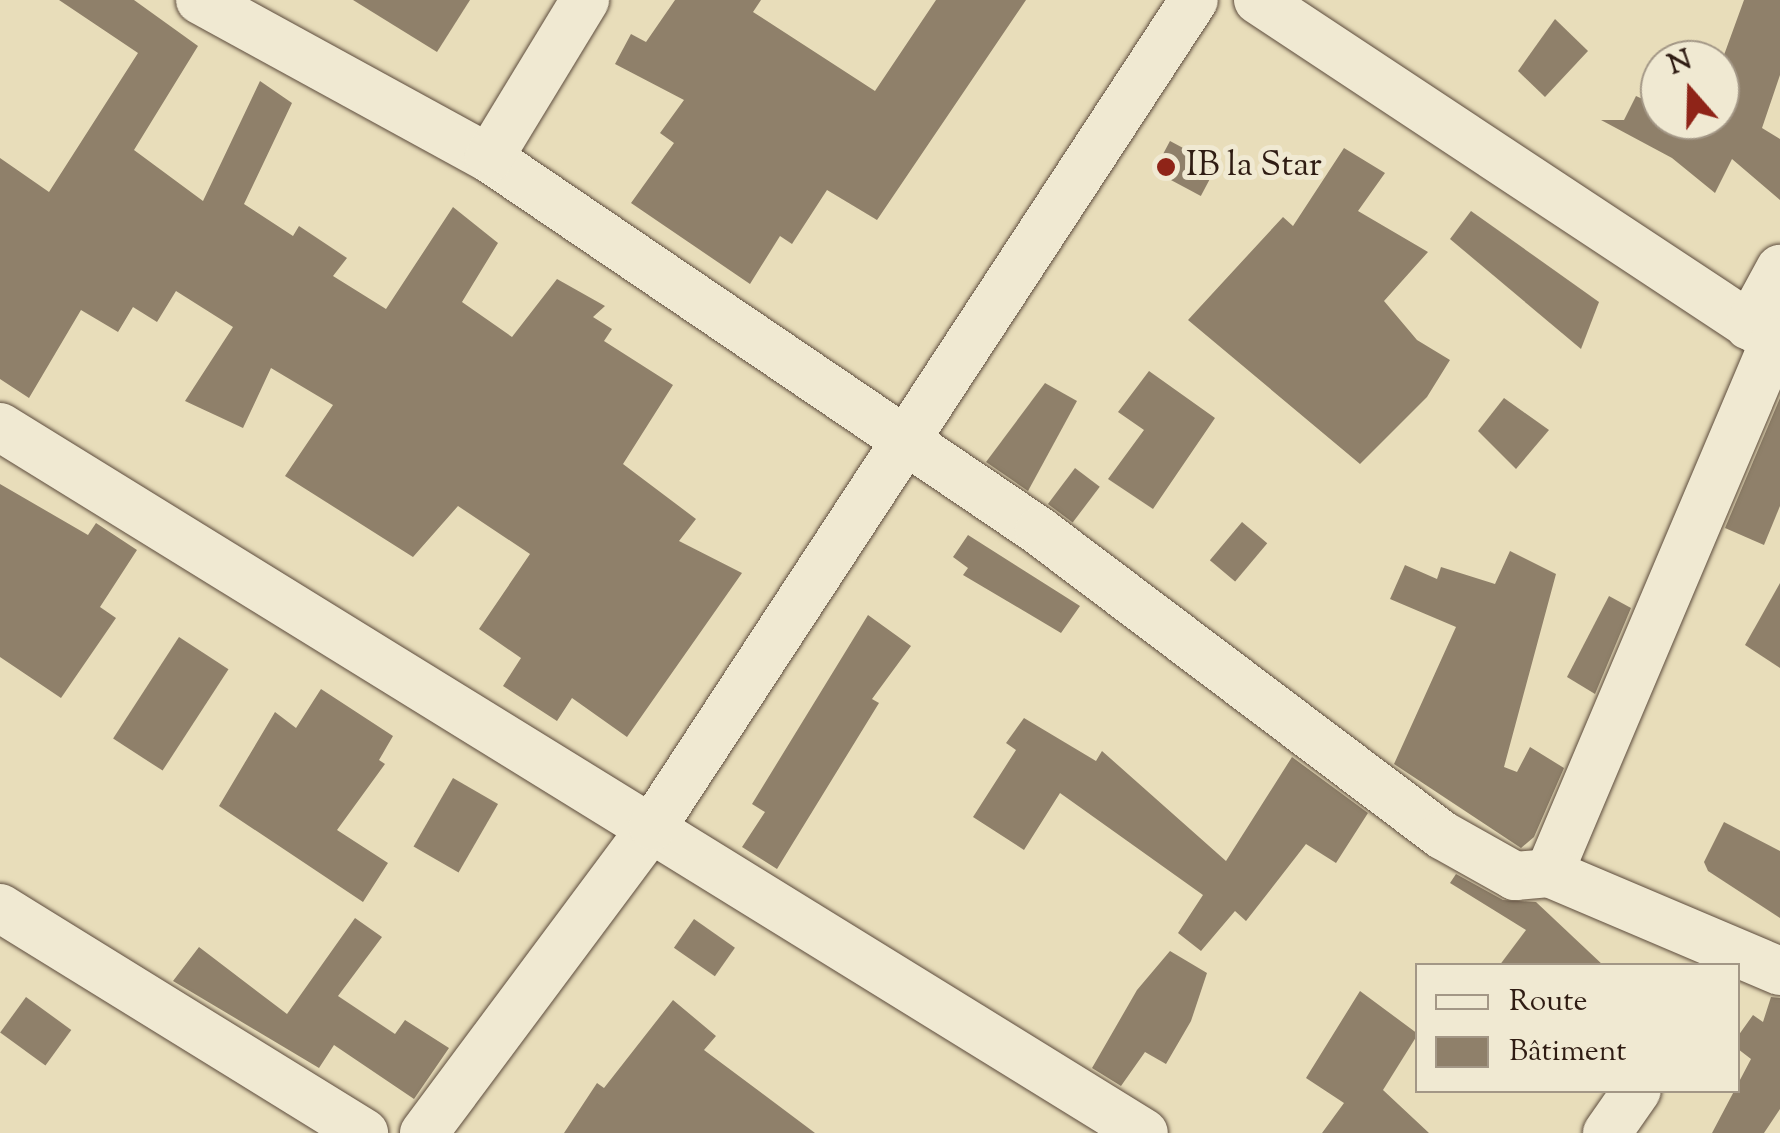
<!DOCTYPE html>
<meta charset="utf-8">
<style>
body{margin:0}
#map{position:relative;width:1780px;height:1133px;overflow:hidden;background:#e8ddba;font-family:"Sorts Mill Goudy",serif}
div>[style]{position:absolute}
.building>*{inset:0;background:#8f806a;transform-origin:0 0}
.roads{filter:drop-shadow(0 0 2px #5d4c3d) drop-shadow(0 0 2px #5d4c3d)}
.street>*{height:48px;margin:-24px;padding:0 24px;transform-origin:24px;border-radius:24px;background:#f0e9d2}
.dots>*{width:28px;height:28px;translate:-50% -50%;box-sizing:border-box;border:5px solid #f0e9d2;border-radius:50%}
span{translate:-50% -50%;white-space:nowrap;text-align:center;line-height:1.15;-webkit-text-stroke:10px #f0e9d2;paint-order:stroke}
.poi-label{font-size:35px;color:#2f1c13}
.left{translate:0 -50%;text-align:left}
.legend{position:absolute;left:1415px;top:963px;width:325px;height:130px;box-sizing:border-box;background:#f0e9d2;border:2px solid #a39786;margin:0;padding:12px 18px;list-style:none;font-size:30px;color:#2f1c13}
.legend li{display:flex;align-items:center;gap:20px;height:50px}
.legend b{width:50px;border:2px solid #a39786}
.north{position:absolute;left:1640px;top:40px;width:100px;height:100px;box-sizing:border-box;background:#f0e9d2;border:2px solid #a39786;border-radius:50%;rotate:340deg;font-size:28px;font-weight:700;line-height:40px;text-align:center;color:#2f1c13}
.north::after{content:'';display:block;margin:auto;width:35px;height:45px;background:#8f2418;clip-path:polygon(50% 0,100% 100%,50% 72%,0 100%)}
</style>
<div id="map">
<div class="building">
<i style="clip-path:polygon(59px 0,134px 0,198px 46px,134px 150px,203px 201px,260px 81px,292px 103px,244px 204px,293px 236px,299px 226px,347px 258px,333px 276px,386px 309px,453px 207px,498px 243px,462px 302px,512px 337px,557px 279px,605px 306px,593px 317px,612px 329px,604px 341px,673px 385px,623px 464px,696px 519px,679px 541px,742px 573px,627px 737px,572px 698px,557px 721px,503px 686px,521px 658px,479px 629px,530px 554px,458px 506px,413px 557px,285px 476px,333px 405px,271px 368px,243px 428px,185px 401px,233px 327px,176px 291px,157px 322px,133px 307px,118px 332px,81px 310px,29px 398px,0 379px,0 158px,49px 192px,138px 53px)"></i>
<i style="clip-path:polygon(353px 0,470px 0,437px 52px)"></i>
<i style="clip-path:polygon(675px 0,761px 0,753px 12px,875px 91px,936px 0,1026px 0,877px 220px,827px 190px,792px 244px,780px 236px,750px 284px,631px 203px,674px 143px,660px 133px,684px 100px,615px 64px,631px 34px,646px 42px)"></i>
<i style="clip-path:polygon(1744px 0,1780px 0,1780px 75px,1762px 128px,1780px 139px,1780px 200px,1732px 159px,1715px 193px,1672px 158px,1601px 120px,1624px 120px,1636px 96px,1660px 107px,1660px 120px,1720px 120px,1720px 66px)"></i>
<i style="clip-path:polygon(1555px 19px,1588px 51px,1545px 97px,1518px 71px)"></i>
<i style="left:1170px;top:141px;width:53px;height:34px;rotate:28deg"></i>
<i style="clip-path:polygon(1344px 148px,1385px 173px,1358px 211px,1428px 252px,1384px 301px,1417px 340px,1450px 360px,1427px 397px,1360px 464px,1188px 320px,1283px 217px,1293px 226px)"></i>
<i style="clip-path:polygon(1471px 211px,1599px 302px,1581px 349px,1450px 239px)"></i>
<i style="clip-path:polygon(1149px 371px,1215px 418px,1153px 509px,1108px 479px,1144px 430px,1118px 412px)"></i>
<i style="clip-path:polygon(1045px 383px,1077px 401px,1028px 491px,986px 462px)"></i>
<i style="clip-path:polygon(1504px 398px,1549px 430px,1516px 469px,1478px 431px)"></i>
<i style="clip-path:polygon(1780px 398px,1780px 506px,1764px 545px,1725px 528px)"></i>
<i style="left:1075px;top:468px;width:31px;height:45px;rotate:37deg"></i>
<i style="clip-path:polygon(0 484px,88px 535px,96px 523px,137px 550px,100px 607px,116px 618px,61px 698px,0 657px)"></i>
<i style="left:1242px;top:522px;width:33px;height:50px;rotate:40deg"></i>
<i style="clip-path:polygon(968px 535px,1080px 606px,1061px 633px,963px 575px,968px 568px,953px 557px)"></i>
<i style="clip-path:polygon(1510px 551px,1556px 574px,1504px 767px,1517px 772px,1530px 747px,1564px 768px,1534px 837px,1521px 848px,1394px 764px,1456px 627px,1390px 599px,1405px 565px,1437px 579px,1441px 567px,1495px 584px)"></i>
<i style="clip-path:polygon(1780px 583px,1780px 668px,1745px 645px)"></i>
<i style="clip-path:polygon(1609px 596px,1631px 608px,1595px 694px,1567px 677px)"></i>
<i style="clip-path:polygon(868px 615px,911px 646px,872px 699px,879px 703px,777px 869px,742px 847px,765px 812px,752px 804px)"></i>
<i style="left:179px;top:637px;width:59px;height:121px;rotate:33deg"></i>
<i style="clip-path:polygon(321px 689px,393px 736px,379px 760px,385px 764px,337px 830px,388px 863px,363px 902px,219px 806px,275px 712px,296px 728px)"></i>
<i style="clip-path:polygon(1024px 718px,1096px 761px,1102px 751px,1226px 861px,1292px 757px,1368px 813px,1336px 863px,1306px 844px,1246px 921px,1235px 911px,1201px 951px,1178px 933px,1203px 895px,1060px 793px,1024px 850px,973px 817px,1016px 750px,1006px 743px)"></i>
<i style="left:453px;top:778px;width:52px;height:79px;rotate:30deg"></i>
<i style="clip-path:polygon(1724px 822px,1780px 851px,1780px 918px,1708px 871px,1704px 862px)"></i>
<i style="clip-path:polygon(1456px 874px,1503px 900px,1536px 902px,1604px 966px,1499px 966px,1526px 930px,1450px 883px)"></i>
<i style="clip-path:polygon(355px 918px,382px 937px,338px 996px,395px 1034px,405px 1020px,449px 1048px,414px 1099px,334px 1045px,319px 1068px,173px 981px,199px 947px,287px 1014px)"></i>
<i style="left:694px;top:919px;width:50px;height:35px;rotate:35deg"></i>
<i style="clip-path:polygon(1170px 951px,1207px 973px,1191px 1021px,1166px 1064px,1145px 1052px,1121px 1086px,1092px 1068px,1137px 990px)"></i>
<i style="clip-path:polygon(1360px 991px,1418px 1034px,1383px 1090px,1429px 1133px,1322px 1133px,1344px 1103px,1306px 1078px)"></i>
<i style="left:26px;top:997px;width:56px;height:44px;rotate:36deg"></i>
<i style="clip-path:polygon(1771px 997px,1780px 998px,1780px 1109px,1764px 1133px,1712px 1133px,1751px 1059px,1738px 1049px,1738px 1036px,1753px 1015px,1763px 1022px)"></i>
<i style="clip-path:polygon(673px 1000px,716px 1036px,704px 1050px,815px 1133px,564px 1133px,597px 1083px,604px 1088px)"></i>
</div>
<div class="roads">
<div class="street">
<i style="left:200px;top:0;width:329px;rotate:28.7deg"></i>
<i style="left:489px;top:158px;width:665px;rotate:34.14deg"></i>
<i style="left:1039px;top:531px;width:505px;rotate:37.03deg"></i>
<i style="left:1442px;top:835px;width:84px;rotate:29.3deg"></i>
<i style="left:1515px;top:876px;width:34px;rotate:-5deg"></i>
<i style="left:1258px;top:0;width:626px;rotate:33.46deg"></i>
<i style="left:489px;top:158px;width:185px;rotate:-58.7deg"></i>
<i style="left:1749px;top:326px;width:65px;rotate:-61.5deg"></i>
<i style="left:1774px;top:342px;width:577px;rotate:112.96deg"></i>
<i style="left:1549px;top:873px;width:251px;rotate:23deg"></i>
<i style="left:0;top:427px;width:1344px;rotate:31.68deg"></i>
<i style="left:0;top:908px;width:428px;rotate:31.7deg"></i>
<i style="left:424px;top:1133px;width:383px;rotate:-53.3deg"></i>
<i style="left:653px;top:826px;width:987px;rotate:-56.78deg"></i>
<i style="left:1607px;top:1133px;width:52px;rotate:-55.1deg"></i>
</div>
</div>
<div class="dots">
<i style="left:1166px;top:167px;background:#8f2418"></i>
</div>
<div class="poi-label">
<span class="left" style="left:1186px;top:167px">IB la Star</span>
</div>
<ul class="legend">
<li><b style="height:12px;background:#f0e9d2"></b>Route</li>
<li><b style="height:28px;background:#8f806a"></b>Bâtiment</li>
</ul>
<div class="north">N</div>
</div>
